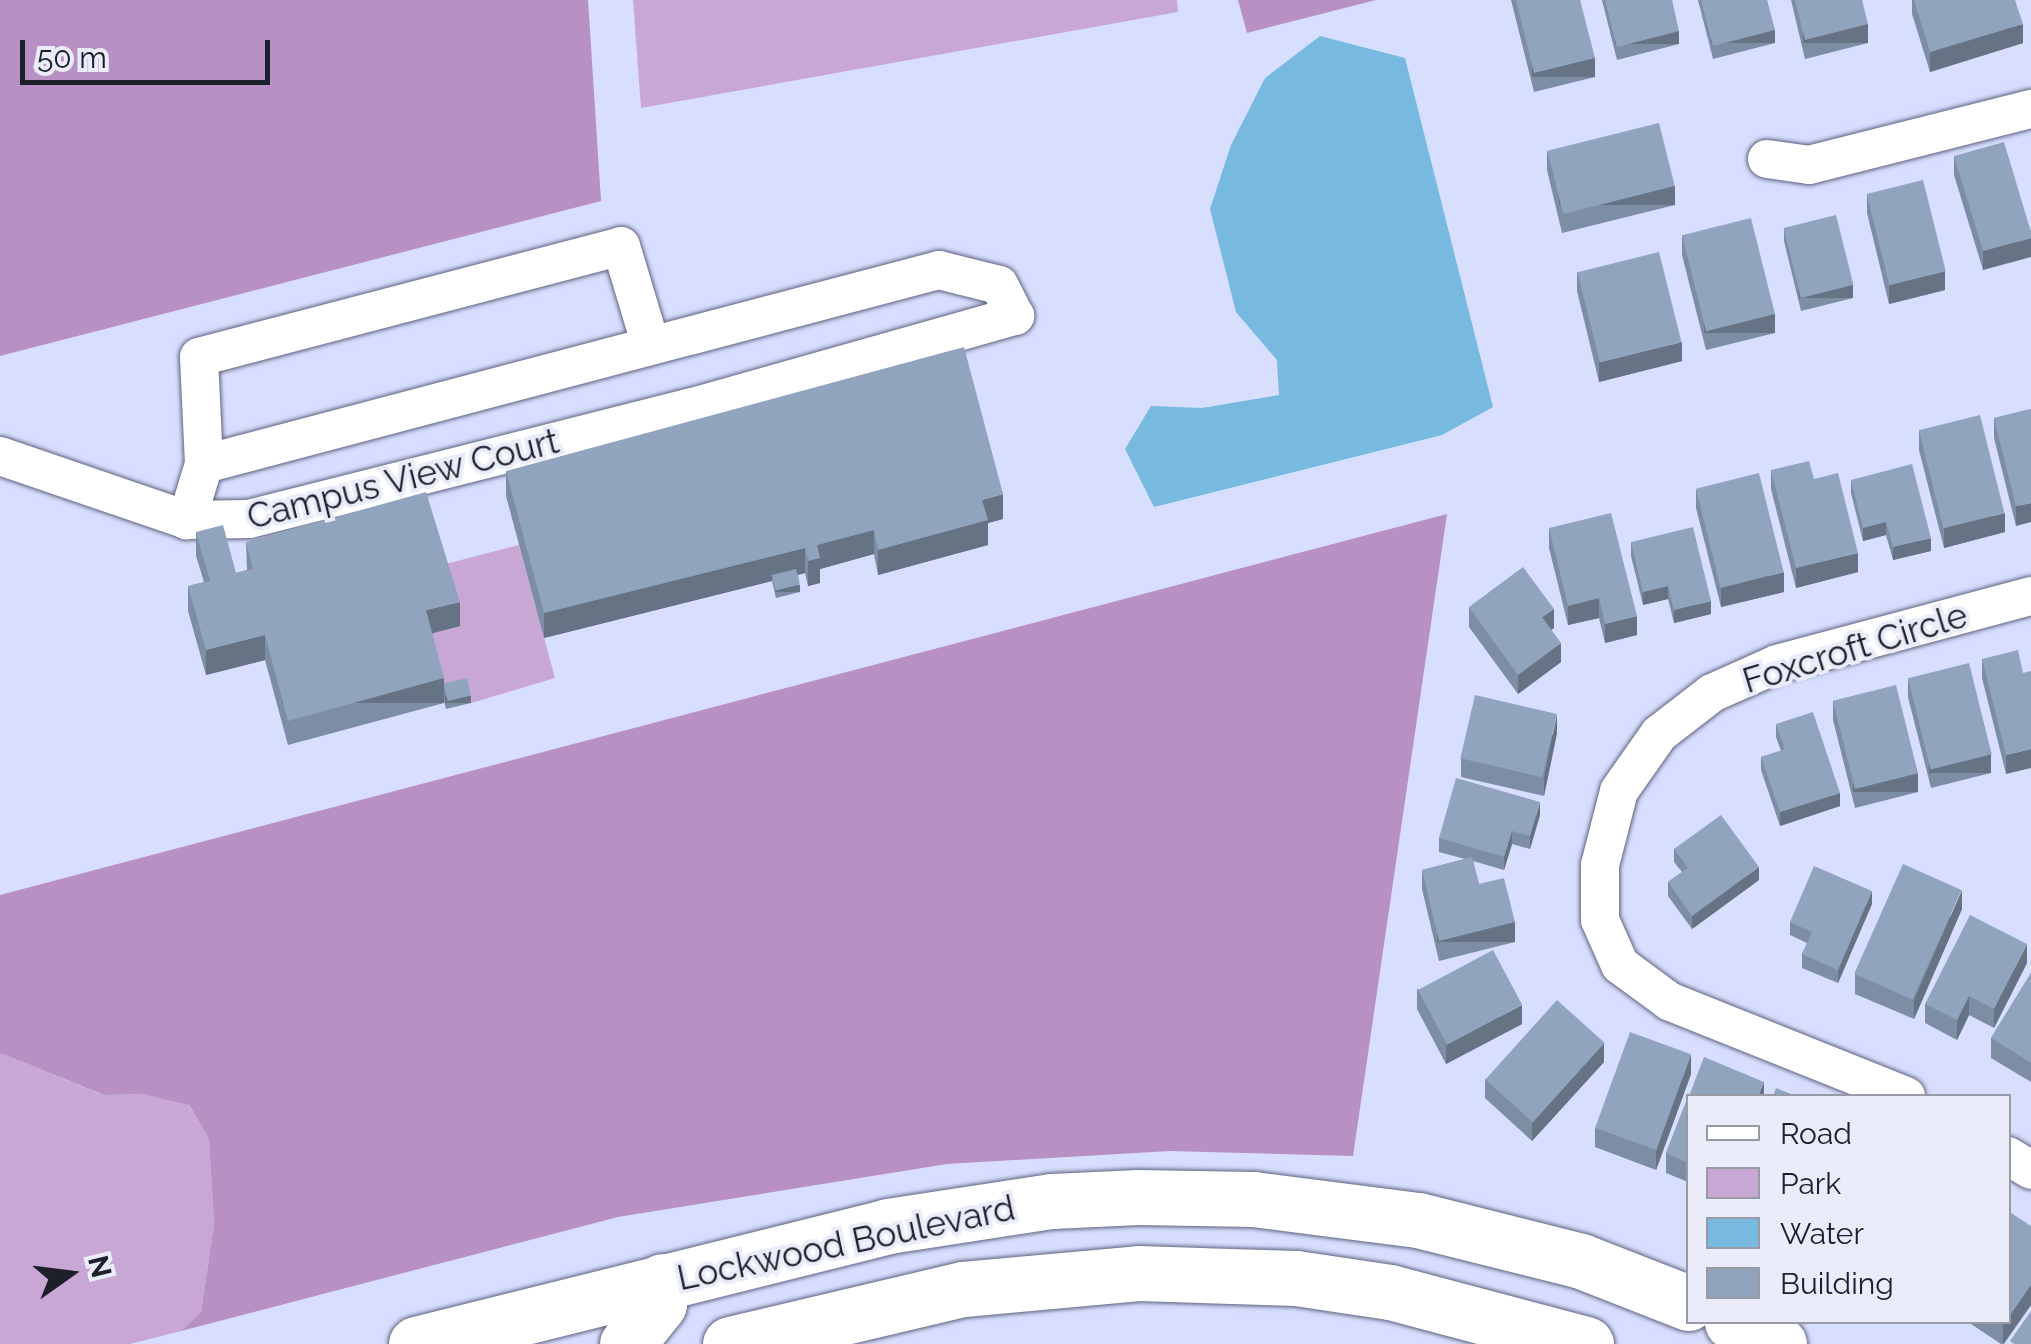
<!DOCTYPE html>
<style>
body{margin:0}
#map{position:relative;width:2031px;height:1344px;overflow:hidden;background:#d8defe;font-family:Raleway,sans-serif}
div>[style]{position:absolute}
.green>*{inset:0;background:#c9a7d5}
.forest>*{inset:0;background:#b890c4}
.water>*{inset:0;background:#77b9df}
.roads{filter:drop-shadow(0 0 2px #5e637e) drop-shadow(0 0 2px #5e637e)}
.street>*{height:38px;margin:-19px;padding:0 19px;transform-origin:19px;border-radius:19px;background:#fff}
.secondary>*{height:55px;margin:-27.5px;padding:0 27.5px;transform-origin:27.5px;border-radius:27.5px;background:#fff}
.wall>*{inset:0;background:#7d8da3}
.shaded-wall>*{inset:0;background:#667385;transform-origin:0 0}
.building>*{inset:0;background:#91a4be;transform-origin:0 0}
span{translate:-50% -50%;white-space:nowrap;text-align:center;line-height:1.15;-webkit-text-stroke:8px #eaedf9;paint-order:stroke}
.street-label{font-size:35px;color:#1d1f2a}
.legend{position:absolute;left:1686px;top:1094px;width:325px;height:230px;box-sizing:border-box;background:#eaedf9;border:2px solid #989ba6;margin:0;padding:12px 18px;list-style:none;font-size:30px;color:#1d1f2a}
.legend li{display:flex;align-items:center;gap:20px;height:50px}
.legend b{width:50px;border:2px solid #989ba6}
.north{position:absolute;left:20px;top:1224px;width:100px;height:100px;-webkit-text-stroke:8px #eaedf9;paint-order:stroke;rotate:76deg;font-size:28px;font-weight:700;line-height:40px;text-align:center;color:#1d1f2a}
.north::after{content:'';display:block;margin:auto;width:35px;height:45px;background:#1d1f2a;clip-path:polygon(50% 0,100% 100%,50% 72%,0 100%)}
.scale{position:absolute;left:20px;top:40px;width:250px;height:45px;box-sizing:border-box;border:5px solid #1d1f2a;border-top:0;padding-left:12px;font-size:30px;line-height:35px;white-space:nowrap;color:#1d1f2a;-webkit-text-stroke:8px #eaedf9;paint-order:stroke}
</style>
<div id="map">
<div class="green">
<i style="clip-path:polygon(633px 0,1177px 0,1178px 12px,641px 108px)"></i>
<i style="clip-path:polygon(519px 545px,555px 678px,471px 703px,467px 685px,441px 692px,426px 635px,442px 565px)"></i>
<i style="clip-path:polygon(0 1053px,103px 1095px,142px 1094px,188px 1104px,209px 1139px,214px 1225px,201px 1312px,181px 1331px,130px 1344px,0 1344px)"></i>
</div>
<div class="forest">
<i style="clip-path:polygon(0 0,588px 0,601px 201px,0 356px)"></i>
<i style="clip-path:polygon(1238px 0,1376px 0,1247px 33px)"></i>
<i style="clip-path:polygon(1447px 514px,1353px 1156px,1170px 1151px,947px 1164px,618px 1217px,181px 1331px,201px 1312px,214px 1225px,209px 1139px,189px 1105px,142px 1094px,104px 1095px,0 1053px,0 895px)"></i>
</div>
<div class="water">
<i style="clip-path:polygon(1320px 36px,1405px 58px,1493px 407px,1442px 435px,1154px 507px,1125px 449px,1151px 406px,1202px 408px,1279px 395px,1277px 360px,1236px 312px,1210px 209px,1231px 145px,1265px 78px)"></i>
</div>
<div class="roads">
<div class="street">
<i style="left:1767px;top:159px;width:42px;rotate:8.1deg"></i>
<i style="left:1809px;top:165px;width:229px;rotate:-14.2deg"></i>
<i style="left:0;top:456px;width:198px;rotate:18.9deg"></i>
<i style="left:187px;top:520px;width:62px;rotate:-0.9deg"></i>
<i style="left:249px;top:519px;width:458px;rotate:-14.2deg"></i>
<i style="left:693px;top:407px;width:335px;rotate:-15.8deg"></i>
<i style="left:1015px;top:316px;width:35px;rotate:-117deg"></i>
<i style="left:999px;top:285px;width:62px;rotate:-166deg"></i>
<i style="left:939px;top:270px;width:760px;rotate:165.21deg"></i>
<i style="left:204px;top:464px;width:59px;rotate:106.9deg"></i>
<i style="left:204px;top:464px;width:107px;rotate:-92.7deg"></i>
<i style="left:199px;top:357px;width:436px;rotate:-14.7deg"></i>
<i style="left:621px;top:246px;width:104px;rotate:73.3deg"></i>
<i style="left:1906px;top:1096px;width:255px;rotate:-158.2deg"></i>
<i style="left:1669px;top:1001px;width:61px;rotate:-143.7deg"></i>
<i style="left:1620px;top:965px;width:49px;rotate:-114deg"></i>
<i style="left:1600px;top:920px;width:55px;rotate:-90deg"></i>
<i style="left:1600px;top:865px;width:76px;rotate:-75.6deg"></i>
<i style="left:1619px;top:791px;width:70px;rotate:-54.9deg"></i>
<i style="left:1659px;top:734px;width:67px;rotate:-37.7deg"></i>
<i style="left:1712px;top:693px;width:71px;rotate:-24deg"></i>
<i style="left:1777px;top:664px;width:263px;rotate:-15deg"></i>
<i style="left:2008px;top:1156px;width:27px;rotate:31deg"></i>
</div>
<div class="secondary">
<i style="left:1732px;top:1322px;width:52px;rotate:25.1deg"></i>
<i style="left:416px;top:1344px;width:487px;rotate:-14deg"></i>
<i style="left:888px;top:1226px;width:166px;rotate:-8.7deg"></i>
<i style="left:1052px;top:1201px;width:86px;rotate:-2.7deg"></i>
<i style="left:1138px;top:1197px;width:115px;rotate:1deg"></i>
<i style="left:1253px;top:1199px;width:166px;rotate:7.3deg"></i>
<i style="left:1418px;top:1220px;width:168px;rotate:14.1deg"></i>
<i style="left:1581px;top:1261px;width:115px;rotate:21.4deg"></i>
<i style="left:627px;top:1344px;width:51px;rotate:-51.3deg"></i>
<i style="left:659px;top:1304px;width:23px;rotate:-83deg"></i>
<i style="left:730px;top:1344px;width:239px;rotate:-13.3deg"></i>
<i style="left:963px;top:1289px;width:176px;rotate:-5.2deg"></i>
<i style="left:1138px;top:1273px;width:158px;rotate:1.8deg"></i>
<i style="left:1296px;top:1278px;width:95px;rotate:8.5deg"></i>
<i style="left:1390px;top:1292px;width:203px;rotate:14.9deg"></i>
</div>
</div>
<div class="wall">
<i style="clip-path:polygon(1511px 0,1580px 0,1595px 77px,1534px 92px)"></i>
<i style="clip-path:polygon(1602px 0,1672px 0,1679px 44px,1617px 60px)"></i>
<i style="clip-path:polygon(1698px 0,1767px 0,1775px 43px,1713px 59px)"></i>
<i style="clip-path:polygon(1791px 0,1862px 0,1868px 43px,1805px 59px)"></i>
<i style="clip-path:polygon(1912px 0,2015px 0,2023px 43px,1930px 72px,1912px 14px)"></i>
<i style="clip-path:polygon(1547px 151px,1675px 205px,1562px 233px,1547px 170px)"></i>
<i style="clip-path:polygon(1954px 156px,2031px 232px,1983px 270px,1954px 175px)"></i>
<i style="clip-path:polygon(1867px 194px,1945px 290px,1889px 304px,1867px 213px)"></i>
<i style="clip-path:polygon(1784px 228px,1853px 298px,1801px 311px,1784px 241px)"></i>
<i style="clip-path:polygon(1682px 235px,1775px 333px,1706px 350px,1682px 255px)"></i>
<i style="clip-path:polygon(1577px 272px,1682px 361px,1599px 382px,1577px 291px)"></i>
<i style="clip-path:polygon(2031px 409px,2016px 526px,1994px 438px,1994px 418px)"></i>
<i style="clip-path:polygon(1919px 431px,2005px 532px,1944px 548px,1919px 450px)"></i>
<i style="clip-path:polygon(1771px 470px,1858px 572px,1796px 588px,1771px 489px)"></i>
<i style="clip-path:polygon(506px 471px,1003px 519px,988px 523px,988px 545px,878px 575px,874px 554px,820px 569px,820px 583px,808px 586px,805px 573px,798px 575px,800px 592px,776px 598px,772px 581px,544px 638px,506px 496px)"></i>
<i style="clip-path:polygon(1851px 480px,1931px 551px,1893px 560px,1886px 535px,1863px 541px,1851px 493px)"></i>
<i style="clip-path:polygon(1696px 489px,1784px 592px,1721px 607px,1696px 508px)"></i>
<i style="clip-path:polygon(1549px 528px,1637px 635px,1605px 643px,1599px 618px,1568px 625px,1549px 548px)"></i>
<i style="clip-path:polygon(196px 532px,236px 573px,247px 570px,246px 542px,460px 626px,432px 633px,444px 684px,471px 703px,446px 709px,444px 701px,444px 703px,288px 745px,265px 660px,206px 675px,188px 611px,188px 586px,204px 582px,196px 556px)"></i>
<i style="clip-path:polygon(1631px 542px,1711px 614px,1674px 623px,1668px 599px,1643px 605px,1631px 556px)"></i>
<i style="clip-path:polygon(1469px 607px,1554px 628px,1551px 630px,1561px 662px,1518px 694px,1469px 627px)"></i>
<i style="clip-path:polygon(1982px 659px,2023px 673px,2006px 774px,1982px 678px)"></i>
<i style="clip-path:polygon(1908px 678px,1991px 773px,1931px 788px,1908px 697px)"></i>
<i style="clip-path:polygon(1833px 701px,1918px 792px,1855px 808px,1833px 720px)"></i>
<i style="clip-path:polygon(1776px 724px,1840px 806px,1780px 826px,1761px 770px,1761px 757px,1781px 751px,1776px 737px)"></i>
<i style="clip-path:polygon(1557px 733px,1544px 796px,1461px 777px,1461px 758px)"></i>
<i style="clip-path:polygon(1540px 815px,1530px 849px,1512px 844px,1504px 870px,1473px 861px,1479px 884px,1515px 942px,1439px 961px,1422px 889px,1422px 870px,1465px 859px,1439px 852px,1439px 838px)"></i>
<i style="clip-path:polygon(1674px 849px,1759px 880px,1692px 929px,1668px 896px,1668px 882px,1682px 872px,1674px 862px)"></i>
<i style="clip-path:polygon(1872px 904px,1838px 983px,1802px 968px,1802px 954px,1807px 943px,1790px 935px,1790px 922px)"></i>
<i style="clip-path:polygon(1962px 909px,1914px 1019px,1855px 994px,1855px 974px)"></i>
<i style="clip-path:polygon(2027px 963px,1994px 1028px,1969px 1015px,1957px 1040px,1925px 1023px,1925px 1004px)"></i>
<i style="clip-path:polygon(2031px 973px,2031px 1082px,1991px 1058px,1991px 1038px)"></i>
<i style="clip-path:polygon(1417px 989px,1522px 1024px,1446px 1064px,1417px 1009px)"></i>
<i style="clip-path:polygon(1604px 1062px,1532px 1141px,1485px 1098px,1485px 1079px)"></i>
<i style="clip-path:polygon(1691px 1074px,1656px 1170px,1595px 1147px,1595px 1128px)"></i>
<i style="clip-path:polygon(1688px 1097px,1688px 1182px,1666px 1173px,1666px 1153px)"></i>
<i style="clip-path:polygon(2031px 1226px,2031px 1305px,2004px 1344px,2001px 1344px,1968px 1322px,2008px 1322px)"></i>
</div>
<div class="shaded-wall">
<i style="left:1868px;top:24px;width:19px;height:65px;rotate:90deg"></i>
<i style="clip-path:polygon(2023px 24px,2023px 43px,1930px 72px,1930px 52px)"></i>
<i style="left:1775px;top:30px;width:13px;height:64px;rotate:90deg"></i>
<i style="left:1679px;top:31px;width:13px;height:64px;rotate:90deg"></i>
<i style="left:1595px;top:58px;width:19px;height:63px;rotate:90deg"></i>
<i style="left:1675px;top:186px;width:19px;height:116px;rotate:90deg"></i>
<i style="clip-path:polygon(2031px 238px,2031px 257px,1983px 270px,1983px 251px)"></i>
<i style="clip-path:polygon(1945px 271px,1945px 290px,1889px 304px,1889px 285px)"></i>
<i style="left:1853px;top:285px;width:13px;height:54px;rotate:90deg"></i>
<i style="left:1775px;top:314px;width:19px;height:71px;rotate:90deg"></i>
<i style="clip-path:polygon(1682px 342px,1682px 361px,1599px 382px,1599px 362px)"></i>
<i style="clip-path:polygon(1003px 494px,1003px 519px,988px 523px,988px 545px,878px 575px,878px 550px,982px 500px)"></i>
<i style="clip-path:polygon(2031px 503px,2031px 522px,2016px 526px,2016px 506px)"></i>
<i style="clip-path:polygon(2005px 513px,2005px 532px,1944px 548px,1944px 528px)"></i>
<i style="clip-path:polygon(1886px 522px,1886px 535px,1863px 541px,1863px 528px)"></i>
<i style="clip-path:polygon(874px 530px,874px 554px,820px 569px,820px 583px,808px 586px,808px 561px,817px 545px)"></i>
<i style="clip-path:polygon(1931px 538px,1931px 551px,1893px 560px,1893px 547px)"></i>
<i style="clip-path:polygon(805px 548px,805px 573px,773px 581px,772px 575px,772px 581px,544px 638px,544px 613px)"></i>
<i style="clip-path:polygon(1858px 553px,1858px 572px,1796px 588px,1796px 568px)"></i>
<i style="clip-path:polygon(1784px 572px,1784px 592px,1721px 607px,1721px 588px)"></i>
<i style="left:800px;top:585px;width:7px;height:25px;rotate:90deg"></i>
<i style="clip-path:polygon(1668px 586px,1668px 599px,1643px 605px,1643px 592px)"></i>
<i style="clip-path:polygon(1599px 598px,1599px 618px,1568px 625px,1568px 606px)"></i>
<i style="clip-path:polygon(1711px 601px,1711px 614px,1674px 623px,1674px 610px)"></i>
<i style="clip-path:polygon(460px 602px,460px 626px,426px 635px,426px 610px)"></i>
<i style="clip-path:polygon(1554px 609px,1554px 628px,1542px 637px,1542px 617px)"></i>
<i style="clip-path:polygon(1637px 616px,1637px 635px,1605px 643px,1605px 624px)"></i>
<i style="clip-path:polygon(265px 635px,265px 660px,206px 675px,206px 650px)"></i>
<i style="clip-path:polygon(1561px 643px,1561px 662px,1518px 694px,1518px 675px)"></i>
<i style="left:444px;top:678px;width:25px;height:162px;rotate:90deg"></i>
<i style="left:471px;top:696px;width:7px;height:26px;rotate:90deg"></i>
<i style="clip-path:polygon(1557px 714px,1557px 733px,1544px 796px,1544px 777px)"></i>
<i style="clip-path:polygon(2031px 749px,2031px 768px,2006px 774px,2006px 755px)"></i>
<i style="left:1991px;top:754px;width:19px;height:62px;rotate:90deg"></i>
<i style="left:1918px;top:773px;width:19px;height:65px;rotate:90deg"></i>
<i style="clip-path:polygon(1840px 793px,1840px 806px,1780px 826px,1780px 812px)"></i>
<i style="clip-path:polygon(1540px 802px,1540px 815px,1530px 849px,1530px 836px)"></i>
<i style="clip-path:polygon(1512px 831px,1512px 844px,1504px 870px,1504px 857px)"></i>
<i style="clip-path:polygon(1759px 867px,1759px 880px,1692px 929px,1692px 916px)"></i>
<i style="clip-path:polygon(1962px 890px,1962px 909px,1914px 1019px,1914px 1000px)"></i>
<i style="clip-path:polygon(1872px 891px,1872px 904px,1838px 983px,1838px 970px)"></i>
<i style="left:1515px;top:922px;width:20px;height:78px;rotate:90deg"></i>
<i style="clip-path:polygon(2027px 944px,2027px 963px,1994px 1028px,1994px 1009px)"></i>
<i style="clip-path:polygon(1969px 996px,1969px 1015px,1957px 1040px,1957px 1020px)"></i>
<i style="clip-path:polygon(1522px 1005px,1522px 1024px,1446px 1064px,1446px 1045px)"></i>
<i style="clip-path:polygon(1604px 1043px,1604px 1062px,1532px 1141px,1532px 1122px)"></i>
<i style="clip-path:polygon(1691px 1054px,1691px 1074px,1656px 1170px,1656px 1151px)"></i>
<i style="clip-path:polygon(1764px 1082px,1764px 1096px,1758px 1096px)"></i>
<i style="clip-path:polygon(2031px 1285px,2031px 1305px,2003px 1344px,2003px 1326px,2006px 1322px,2008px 1322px,2008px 1318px)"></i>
</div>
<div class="building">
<i style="clip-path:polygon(1516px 0,1580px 0,1595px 58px,1534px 73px)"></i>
<i style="clip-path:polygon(1605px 0,1672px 0,1679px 31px,1617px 47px)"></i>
<i style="clip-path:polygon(1701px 0,1767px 0,1775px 30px,1713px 46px)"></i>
<i style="clip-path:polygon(1795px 0,1862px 0,1868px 24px,1805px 40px)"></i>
<i style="clip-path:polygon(1914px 0,2015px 0,2023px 24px,1930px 52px)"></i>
<i style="left:1659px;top:123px;width:65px;height:115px;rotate:76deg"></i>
<i style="clip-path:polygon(2004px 142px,2031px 232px,2031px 238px,1983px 251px,1954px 156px)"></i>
<i style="left:1923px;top:180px;width:94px;height:58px;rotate:76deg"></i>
<i style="left:1836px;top:215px;width:72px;height:54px;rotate:76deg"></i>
<i style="left:1751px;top:218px;width:99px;height:71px;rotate:76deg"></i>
<i style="left:1659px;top:252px;width:93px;height:84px;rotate:76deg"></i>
<i style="clip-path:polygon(964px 347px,1003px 494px,982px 500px,988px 520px,878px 550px,874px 530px,817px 545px,820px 558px,808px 561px,805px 548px,544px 613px,506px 471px)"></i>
<i style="clip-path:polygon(2031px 409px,2031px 503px,2016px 506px,1994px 418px)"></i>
<i style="left:1980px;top:415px;width:101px;height:63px;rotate:76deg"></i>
<i style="clip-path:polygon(1809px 461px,1814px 479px,1838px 473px,1858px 553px,1796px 568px,1771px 470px)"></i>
<i style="clip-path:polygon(1912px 464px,1931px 538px,1893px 547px,1886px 522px,1863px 528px,1851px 480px)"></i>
<i style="left:1759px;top:473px;width:102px;height:65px;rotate:76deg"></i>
<i style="clip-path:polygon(426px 492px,460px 602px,426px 610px,444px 678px,288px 721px,265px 635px,206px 650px,188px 586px,210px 581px,196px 532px,223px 525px,236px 573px,253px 569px,246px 542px)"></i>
<i style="clip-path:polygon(1611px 513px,1637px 616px,1605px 624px,1599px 598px,1568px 606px,1549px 528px)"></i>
<i style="clip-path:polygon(1693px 527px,1711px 601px,1674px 610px,1668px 586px,1643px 592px,1631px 542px)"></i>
<i style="clip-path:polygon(1523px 567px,1554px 609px,1542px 617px,1561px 643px,1518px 675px,1469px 607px)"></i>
<i style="left:796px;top:569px;width:16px;height:25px;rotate:76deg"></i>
<i style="clip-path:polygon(2018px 650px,2023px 673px,2031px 671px,2031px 749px,2006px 755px,1982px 659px)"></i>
<i style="left:1969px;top:663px;width:94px;height:63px;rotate:76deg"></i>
<i style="left:467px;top:678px;width:18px;height:24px;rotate:77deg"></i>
<i style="left:1896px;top:685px;width:91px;height:65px;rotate:76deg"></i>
<i style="left:1475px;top:695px;width:84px;height:65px;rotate:13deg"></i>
<i style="clip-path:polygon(1813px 712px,1840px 793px,1780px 812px,1761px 757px,1785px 749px,1776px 724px)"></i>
<i style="clip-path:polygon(1456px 778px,1540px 802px,1530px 836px,1512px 831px,1504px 857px,1439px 838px)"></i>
<i style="clip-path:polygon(1721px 815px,1759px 867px,1692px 916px,1668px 882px,1688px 868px,1674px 849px)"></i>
<i style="clip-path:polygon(1472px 857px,1479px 884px,1504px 878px,1515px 922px,1439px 941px,1422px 870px)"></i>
<i style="left:1903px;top:864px;width:64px;height:120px;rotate:24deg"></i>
<i style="clip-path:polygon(1814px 866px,1872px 891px,1838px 970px,1802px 954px,1812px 932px,1790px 922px)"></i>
<i style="clip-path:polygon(1970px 915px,2027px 944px,1994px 1009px,1969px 996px,1957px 1020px,1925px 1004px)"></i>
<i style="left:1493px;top:950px;width:62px;height:85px;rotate:62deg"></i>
<i style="clip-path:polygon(2031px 973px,2031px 1063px,1991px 1038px)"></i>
<i style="left:1557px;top:1000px;width:64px;height:107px;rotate:42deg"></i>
<i style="left:1630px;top:1032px;width:65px;height:102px;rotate:20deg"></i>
<i style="clip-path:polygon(1704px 1057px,1764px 1082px,1758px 1096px,1689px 1096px)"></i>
<i style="clip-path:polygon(1776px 1088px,1796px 1096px,1773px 1096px)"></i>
<i style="clip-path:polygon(1688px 1097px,1688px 1163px,1666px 1153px)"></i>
<i style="clip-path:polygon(2008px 1211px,2031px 1226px,2031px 1285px,2008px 1318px)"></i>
<i style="clip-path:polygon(2031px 1311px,2031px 1344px,2014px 1344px,2010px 1341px)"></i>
</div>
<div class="street-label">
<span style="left:403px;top:479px;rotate:-14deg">Campus View Court</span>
<span style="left:1855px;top:648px;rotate:-17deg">Foxcroft Circle</span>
<span style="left:846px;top:1243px;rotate:-12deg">Lockwood Boulevard</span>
</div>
<ul class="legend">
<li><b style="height:12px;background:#fff"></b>Road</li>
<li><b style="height:28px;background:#c9a7d5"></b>Park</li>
<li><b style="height:28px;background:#77b9df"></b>Water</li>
<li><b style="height:28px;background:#91a4be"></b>Building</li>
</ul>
<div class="north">N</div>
<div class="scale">50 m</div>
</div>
